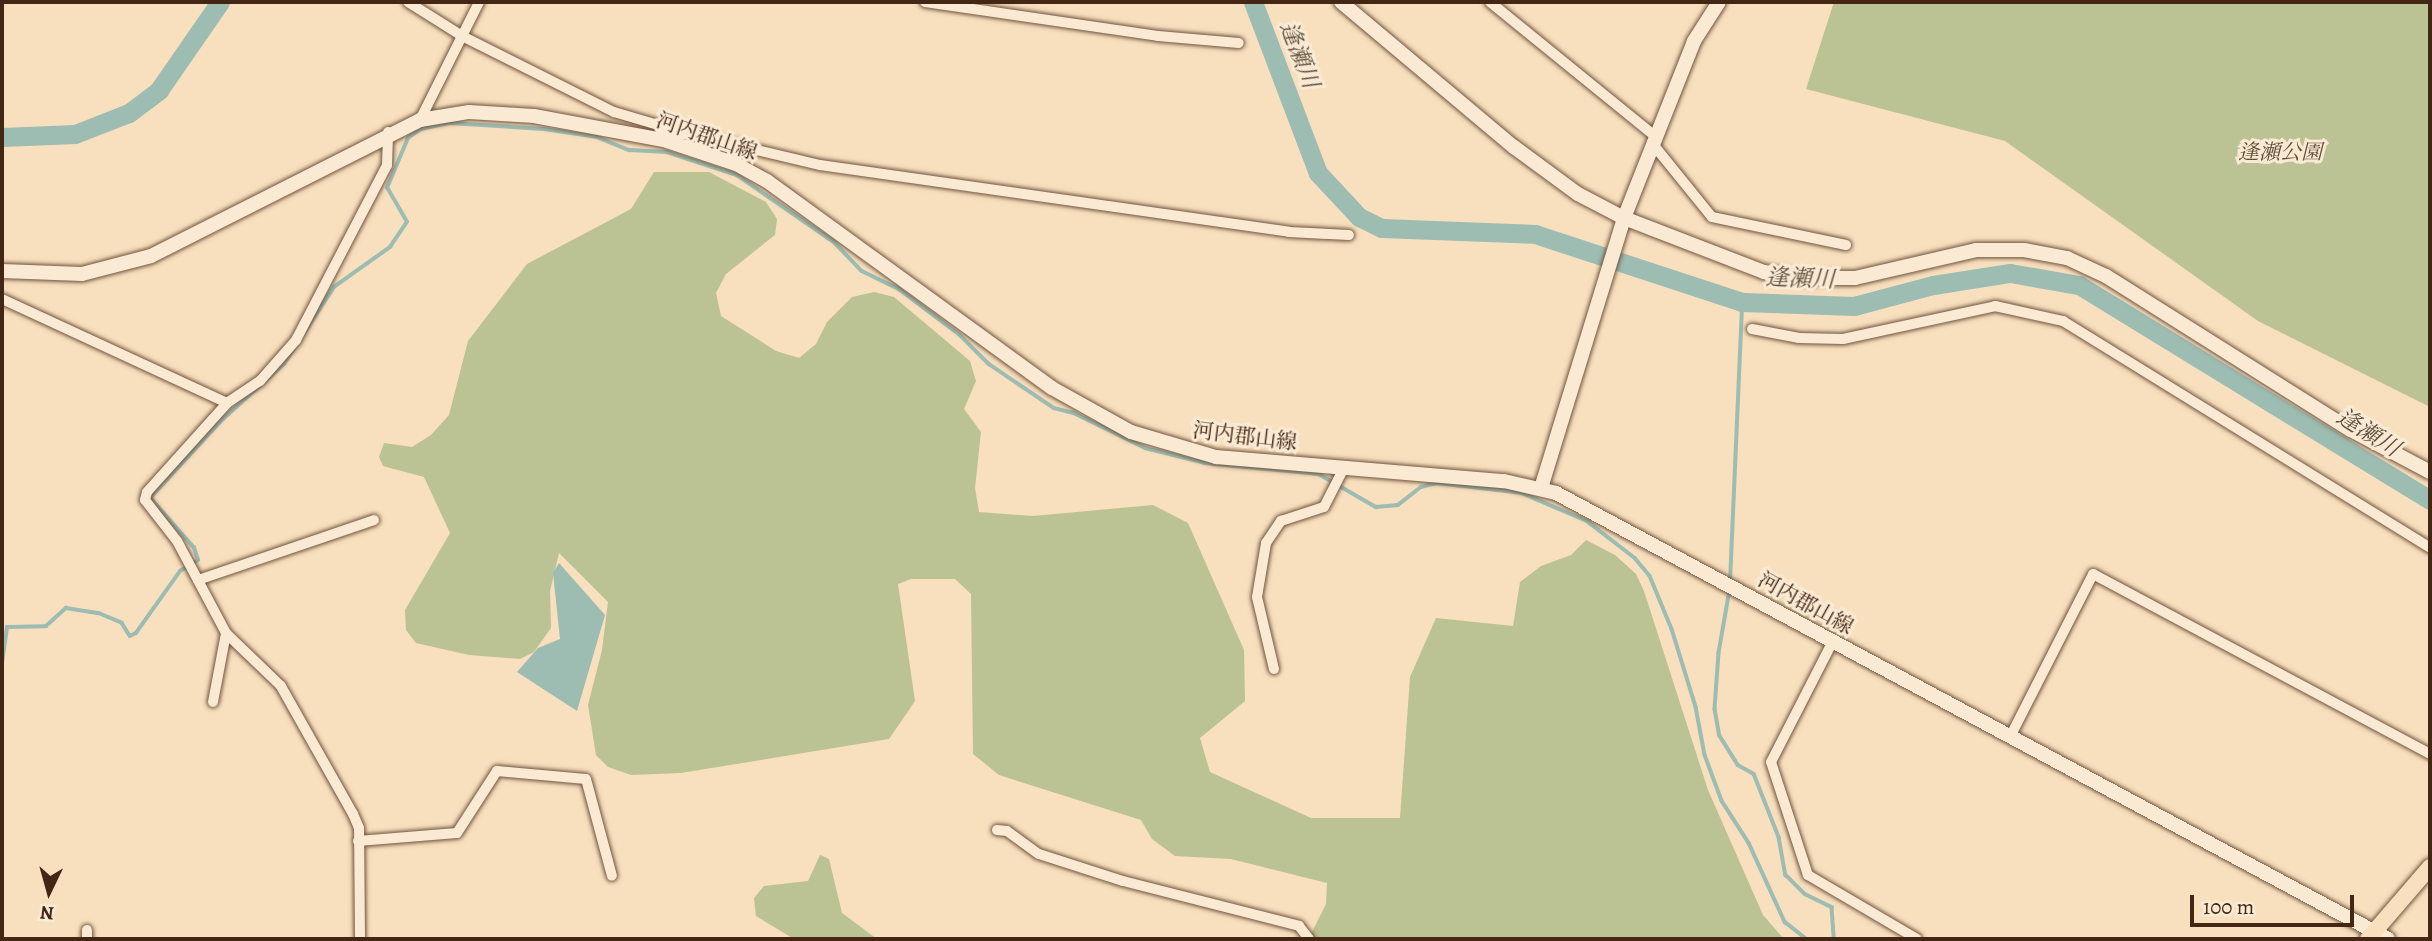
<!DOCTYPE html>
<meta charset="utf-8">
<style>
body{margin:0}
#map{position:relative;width:2432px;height:941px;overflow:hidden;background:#f8dfbd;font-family:Alegreya,"Noto Serif JP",serif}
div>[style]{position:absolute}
.green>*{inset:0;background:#bbc293}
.water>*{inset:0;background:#9dbcb2}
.stream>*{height:3.5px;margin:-1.75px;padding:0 1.75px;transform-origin:1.75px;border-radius:1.75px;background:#9dbcb2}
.river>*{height:19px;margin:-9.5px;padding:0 9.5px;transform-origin:9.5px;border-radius:9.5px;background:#9dbcb2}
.roads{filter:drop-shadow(0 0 2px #70543e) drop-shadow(0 0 2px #70543e)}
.street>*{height:10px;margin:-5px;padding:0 5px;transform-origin:5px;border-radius:5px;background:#faead4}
.secondary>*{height:14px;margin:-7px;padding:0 7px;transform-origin:7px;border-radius:7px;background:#faead4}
.primary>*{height:16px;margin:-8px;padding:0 8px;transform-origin:8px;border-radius:8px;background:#f8dfbd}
span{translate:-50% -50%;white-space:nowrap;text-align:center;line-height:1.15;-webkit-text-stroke:6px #faead4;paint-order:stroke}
.street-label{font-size:21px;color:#432614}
.park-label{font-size:21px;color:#614d34;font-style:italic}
.water-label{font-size:23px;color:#5a4c3c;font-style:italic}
.frame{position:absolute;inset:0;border:4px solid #432614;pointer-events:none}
.north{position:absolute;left:14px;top:857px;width:70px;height:70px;-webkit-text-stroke:5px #faead4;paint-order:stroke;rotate:185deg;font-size:19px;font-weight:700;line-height:28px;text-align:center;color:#432614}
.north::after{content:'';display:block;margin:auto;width:24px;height:32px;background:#432614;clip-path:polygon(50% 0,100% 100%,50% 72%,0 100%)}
.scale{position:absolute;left:2190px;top:895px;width:164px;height:32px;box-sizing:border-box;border:4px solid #432614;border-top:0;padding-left:9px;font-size:21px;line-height:24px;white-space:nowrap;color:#432614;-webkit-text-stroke:5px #faead4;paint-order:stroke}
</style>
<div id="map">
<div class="green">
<i style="clip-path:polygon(1834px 2px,2430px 2px,2430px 407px,2258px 321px,2005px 141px,1806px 89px)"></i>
<i style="clip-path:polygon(654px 172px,709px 172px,766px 202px,777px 219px,775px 235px,726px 274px,716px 293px,721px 316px,776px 351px,799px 358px,816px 344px,827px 322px,852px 297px,874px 292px,894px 297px,970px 361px,976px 381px,964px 409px,981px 432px,975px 488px,979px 512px,1033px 516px,1153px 505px,1188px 523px,1244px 650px,1245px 701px,1200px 738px,1210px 772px,1311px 818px,1400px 818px,1410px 677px,1436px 618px,1513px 626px,1520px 582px,1541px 566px,1571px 555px,1586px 540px,1615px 555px,1636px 574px,1644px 591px,1708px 790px,1763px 915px,1784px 939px,1302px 939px,1311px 934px,1326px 904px,1327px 883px,1231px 859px,1175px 856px,1152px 839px,1141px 820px,999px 775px,973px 754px,971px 594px,955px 579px,911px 579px,898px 584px,915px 701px,889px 739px,681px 773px,631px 775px,608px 767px,596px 755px,588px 705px,602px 650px,608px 602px,559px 553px,550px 591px,551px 628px,534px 652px,520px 659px,469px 655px,416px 643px,406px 630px,405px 610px,450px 533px,424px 477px,383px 466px,379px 457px,384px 443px,412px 447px,431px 435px,449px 415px,468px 341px,527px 264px,631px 209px)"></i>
<i style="clip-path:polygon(820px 855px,829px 859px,842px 913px,877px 939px,794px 939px,756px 916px,754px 898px,764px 886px,808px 881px)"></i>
</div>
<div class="water">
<i style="clip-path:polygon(559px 563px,605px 615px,577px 711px,517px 672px,538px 648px,560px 639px,553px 573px)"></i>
</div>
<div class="stream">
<i style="left:1730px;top:582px;width:280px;rotate:-87.5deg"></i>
<i style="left:1730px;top:590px;width:64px;rotate:99.9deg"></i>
<i style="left:1719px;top:653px;width:56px;rotate:94.1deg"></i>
<i style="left:1715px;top:709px;width:27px;rotate:80deg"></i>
<i style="left:1720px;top:736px;width:34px;rotate:58deg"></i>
<i style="left:1738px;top:765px;width:18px;rotate:29deg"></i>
<i style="left:1754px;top:774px;width:68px;rotate:68.4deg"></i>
<i style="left:1779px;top:837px;width:39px;rotate:80deg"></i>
<i style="left:1786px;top:875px;width:27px;rotate:45deg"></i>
<i style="left:1805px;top:894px;width:30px;rotate:26deg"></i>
<i style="left:1832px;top:907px;width:32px;rotate:86deg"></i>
<i style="left:2px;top:663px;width:36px;rotate:-82deg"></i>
<i style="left:7px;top:627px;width:39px;rotate:-1deg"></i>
<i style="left:46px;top:626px;width:27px;rotate:-42deg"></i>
<i style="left:66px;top:608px;width:33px;rotate:9deg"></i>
<i style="left:99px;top:613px;width:25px;rotate:23deg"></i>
<i style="left:122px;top:623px;width:15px;rotate:58deg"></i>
<i style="left:130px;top:636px;width:7px;rotate:-27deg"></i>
<i style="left:136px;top:633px;width:76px;rotate:-54.6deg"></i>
<i style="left:180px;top:571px;width:21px;rotate:-31deg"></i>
<i style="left:198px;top:560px;width:13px;rotate:-108deg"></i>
<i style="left:194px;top:548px;width:67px;rotate:-131.3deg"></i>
<i style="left:150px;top:498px;width:108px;rotate:-47.3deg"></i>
<i style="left:223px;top:419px;width:82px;rotate:-42deg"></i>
<i style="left:284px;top:364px;width:92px;rotate:-57deg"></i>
<i style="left:334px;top:287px;width:69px;rotate:-35.5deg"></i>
<i style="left:390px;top:247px;width:30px;rotate:-56deg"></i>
<i style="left:407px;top:222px;width:39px;rotate:-120deg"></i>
<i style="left:387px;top:188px;width:54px;rotate:-67.2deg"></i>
<i style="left:408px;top:138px;width:16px;rotate:-35deg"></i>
<i style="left:421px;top:129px;width:29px;rotate:-12deg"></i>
<i style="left:449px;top:123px;width:95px;rotate:3.6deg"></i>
<i style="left:544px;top:129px;width:54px;rotate:8.6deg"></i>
<i style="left:597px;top:137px;width:35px;rotate:22deg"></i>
<i style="left:630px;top:150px;width:37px;rotate:3deg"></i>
<i style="left:667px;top:152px;width:74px;rotate:18.2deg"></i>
<i style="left:737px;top:175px;width:118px;rotate:34.6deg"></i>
<i style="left:834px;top:242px;width:40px;rotate:46deg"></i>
<i style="left:862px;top:271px;width:41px;rotate:25.9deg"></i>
<i style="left:899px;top:289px;width:76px;rotate:37deg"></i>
<i style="left:960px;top:335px;width:41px;rotate:45deg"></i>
<i style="left:989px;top:364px;width:78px;rotate:34.1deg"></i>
<i style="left:1054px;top:408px;width:21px;rotate:14deg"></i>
<i style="left:1074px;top:413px;width:79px;rotate:26.2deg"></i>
<i style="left:1145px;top:448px;width:62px;rotate:14deg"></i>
<i style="left:1205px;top:463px;width:115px;rotate:5.5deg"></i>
<i style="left:1319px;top:474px;width:66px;rotate:30.1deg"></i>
<i style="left:1376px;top:507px;width:22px;rotate:-5deg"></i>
<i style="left:1398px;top:505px;width:29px;rotate:-38deg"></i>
<i style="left:1421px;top:487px;width:16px;rotate:-14deg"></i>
<i style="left:1437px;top:483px;width:86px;rotate:6.7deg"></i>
<i style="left:1522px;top:493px;width:71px;rotate:23.3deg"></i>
<i style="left:1587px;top:521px;width:61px;rotate:37.6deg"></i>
<i style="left:1635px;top:558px;width:23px;rotate:50deg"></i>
<i style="left:1650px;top:576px;width:57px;rotate:67.5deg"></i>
<i style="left:1672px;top:629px;width:82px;rotate:72.9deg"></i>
<i style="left:1696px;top:707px;width:49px;rotate:79.4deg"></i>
<i style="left:1705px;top:755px;width:49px;rotate:69.7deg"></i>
<i style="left:1722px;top:801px;width:50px;rotate:57.3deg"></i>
<i style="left:1749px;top:843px;width:87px;rotate:65.5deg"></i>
<i style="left:1785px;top:922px;width:28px;rotate:38deg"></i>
</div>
<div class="river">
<i style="left:1253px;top:2px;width:183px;rotate:69.2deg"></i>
<i style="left:1318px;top:173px;width:60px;rotate:47deg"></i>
<i style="left:1359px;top:217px;width:25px;rotate:26deg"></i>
<i style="left:1382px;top:228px;width:153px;rotate:2.2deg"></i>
<i style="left:1535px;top:234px;width:218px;rotate:18.2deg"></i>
<i style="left:1742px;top:302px;width:112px;rotate:2deg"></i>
<i style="left:1854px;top:306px;width:82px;rotate:-14.9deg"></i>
<i style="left:1933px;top:285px;width:78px;rotate:-8.9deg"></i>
<i style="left:2010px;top:273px;width:70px;rotate:9.9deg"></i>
<i style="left:2079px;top:285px;width:412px;rotate:31.5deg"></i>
<i style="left:2px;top:137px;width:73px;rotate:-2.4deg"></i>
<i style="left:75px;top:134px;width:58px;rotate:-21.3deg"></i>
<i style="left:129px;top:113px;width:38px;rotate:-37deg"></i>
<i style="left:159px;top:90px;width:107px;rotate:-55.3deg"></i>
</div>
<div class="roads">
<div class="street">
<i style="left:408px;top:2px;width:64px;rotate:32.2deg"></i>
<i style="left:462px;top:36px;width:170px;rotate:26.6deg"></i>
<i style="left:614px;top:112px;width:46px;rotate:16.5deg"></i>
<i style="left:658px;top:125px;width:13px;rotate:63deg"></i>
<i style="left:925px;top:2px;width:235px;rotate:8.3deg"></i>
<i style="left:1158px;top:36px;width:81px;rotate:4.9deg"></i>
<i style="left:1490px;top:2px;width:213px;rotate:39.1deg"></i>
<i style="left:420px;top:120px;width:132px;rotate:-63.4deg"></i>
<i style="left:662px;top:132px;width:36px;rotate:6deg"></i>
<i style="left:698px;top:136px;width:125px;rotate:13.4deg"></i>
<i style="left:820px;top:165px;width:474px;rotate:8.1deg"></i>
<i style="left:1289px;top:232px;width:60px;rotate:2.9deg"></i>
<i style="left:1652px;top:143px;width:95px;rotate:51deg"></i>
<i style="left:1712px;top:217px;width:137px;rotate:11.8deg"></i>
<i style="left:2px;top:299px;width:248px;rotate:24.8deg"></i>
<i style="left:1752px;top:329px;width:48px;rotate:10.8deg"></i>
<i style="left:1799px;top:338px;width:44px;rotate:1.3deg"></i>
<i style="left:1843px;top:339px;width:156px;rotate:-12.2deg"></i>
<i style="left:1995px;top:306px;width:70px;rotate:12.4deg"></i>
<i style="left:2063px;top:321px;width:432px;rotate:31.7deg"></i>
<i style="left:198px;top:580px;width:186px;rotate:-18.8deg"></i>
<i style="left:1833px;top:641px;width:136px;rotate:117.1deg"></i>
<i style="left:1771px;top:762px;width:119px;rotate:71.9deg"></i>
<i style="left:1808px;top:875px;width:126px;rotate:30.4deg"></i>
<i style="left:1274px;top:669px;width:74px;rotate:-103.3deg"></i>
<i style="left:1257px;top:597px;width:55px;rotate:-80.5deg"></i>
<i style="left:1266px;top:543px;width:27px;rotate:-56deg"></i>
<i style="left:1281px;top:521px;width:45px;rotate:-18deg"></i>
<i style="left:1324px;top:507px;width:44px;rotate:-62.9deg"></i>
<i style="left:213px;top:702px;width:70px;rotate:-79.3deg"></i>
<i style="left:2010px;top:737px;width:183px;rotate:-63deg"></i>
<i style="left:2093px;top:574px;width:382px;rotate:28.1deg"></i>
<i style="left:997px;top:830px;width:10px;rotate:6deg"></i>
<i style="left:1007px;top:831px;width:39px;rotate:36deg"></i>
<i style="left:1039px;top:854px;width:88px;rotate:17.8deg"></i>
<i style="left:1123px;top:881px;width:182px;rotate:14.3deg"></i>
<i style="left:1299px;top:926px;width:16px;rotate:52deg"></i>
<i style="left:358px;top:841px;width:99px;rotate:-4.6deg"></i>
<i style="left:457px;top:833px;width:74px;rotate:-57.2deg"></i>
<i style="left:497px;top:771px;width:89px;rotate:5.1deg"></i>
<i style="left:586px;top:779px;width:100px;rotate:75deg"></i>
<i style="left:87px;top:939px;width:9px;rotate:-90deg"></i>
<i style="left:360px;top:939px;width:111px;rotate:-90.5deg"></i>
<i style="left:359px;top:828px;width:15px;rotate:-113deg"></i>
<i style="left:353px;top:814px;width:147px;rotate:-119.4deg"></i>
<i style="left:281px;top:686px;width:76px;rotate:-136.1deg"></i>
<i style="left:226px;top:633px;width:104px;rotate:-118deg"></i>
<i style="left:177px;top:541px;width:52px;rotate:-128deg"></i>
<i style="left:145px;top:500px;width:8px;rotate:-76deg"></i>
<i style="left:147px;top:492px;width:120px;rotate:-48deg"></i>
<i style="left:227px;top:403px;width:40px;rotate:-34deg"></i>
<i style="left:260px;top:381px;width:55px;rotate:-48.7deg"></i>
<i style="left:296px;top:340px;width:197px;rotate:-62.5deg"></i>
<i style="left:387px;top:165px;width:33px;rotate:-88deg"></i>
</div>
<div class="secondary">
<i style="left:1341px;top:2px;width:226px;rotate:40deg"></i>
<i style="left:1514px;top:147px;width:79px;rotate:36.3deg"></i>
<i style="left:1578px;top:194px;width:52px;rotate:27.6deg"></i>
<i style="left:1624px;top:218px;width:150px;rotate:21.1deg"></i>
<i style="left:1764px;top:272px;width:35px;rotate:10deg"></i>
<i style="left:1798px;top:278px;width:57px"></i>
<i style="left:1855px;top:278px;width:124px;rotate:-13deg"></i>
<i style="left:1976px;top:250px;width:48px"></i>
<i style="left:2024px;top:250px;width:44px;rotate:10.5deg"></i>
<i style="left:2067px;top:258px;width:43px;rotate:24.8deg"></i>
<i style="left:2106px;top:276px;width:289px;rotate:32.2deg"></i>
<i style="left:2351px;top:430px;width:89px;rotate:28deg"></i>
<i style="left:2px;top:271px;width:80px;rotate:2.1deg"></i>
<i style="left:82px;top:274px;width:71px;rotate:-14.6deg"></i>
<i style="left:151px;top:256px;width:301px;rotate:-26.8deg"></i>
<i style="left:420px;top:120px;width:50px;rotate:-9.3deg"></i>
<i style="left:469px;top:112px;width:65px;rotate:3.5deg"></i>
<i style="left:534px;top:116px;width:132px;rotate:10.5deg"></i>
<i style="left:664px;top:140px;width:76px;rotate:18.4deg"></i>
<i style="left:736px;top:164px;width:35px;rotate:29deg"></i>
<i style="left:767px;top:181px;width:352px;rotate:36deg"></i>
<i style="left:1052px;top:388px;width:90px;rotate:29.1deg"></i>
<i style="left:1131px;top:432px;width:89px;rotate:16.4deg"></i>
<i style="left:1216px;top:457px;width:289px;rotate:4.8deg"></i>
<i style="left:1504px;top:481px;width:53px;rotate:13deg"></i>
<i style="left:1556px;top:493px;width:944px;rotate:28.19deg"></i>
<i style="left:1541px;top:488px;width:282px;rotate:-72.9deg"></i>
<i style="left:1624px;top:218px;width:190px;rotate:-68.4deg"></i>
<i style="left:1694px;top:41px;width:46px;rotate:-57.3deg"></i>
</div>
<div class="primary">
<i style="left:2368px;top:939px;width:95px;rotate:-49.3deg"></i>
</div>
</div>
<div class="street-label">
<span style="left:707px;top:136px;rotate:19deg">河内郡山線</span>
<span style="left:1245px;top:436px;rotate:7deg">河内郡山線</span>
<span style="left:1806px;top:603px;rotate:29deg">河内郡山線</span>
</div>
<div class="park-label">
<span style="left:2280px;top:152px">逢瀬公園</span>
</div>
<div class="water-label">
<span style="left:1299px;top:55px;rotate:69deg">逢瀬川</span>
<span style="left:1800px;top:279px;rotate:2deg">逢瀬川</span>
<span style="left:2368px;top:433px;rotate:32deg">逢瀬川</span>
</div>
<div class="frame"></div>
<div class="north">N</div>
<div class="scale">100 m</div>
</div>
